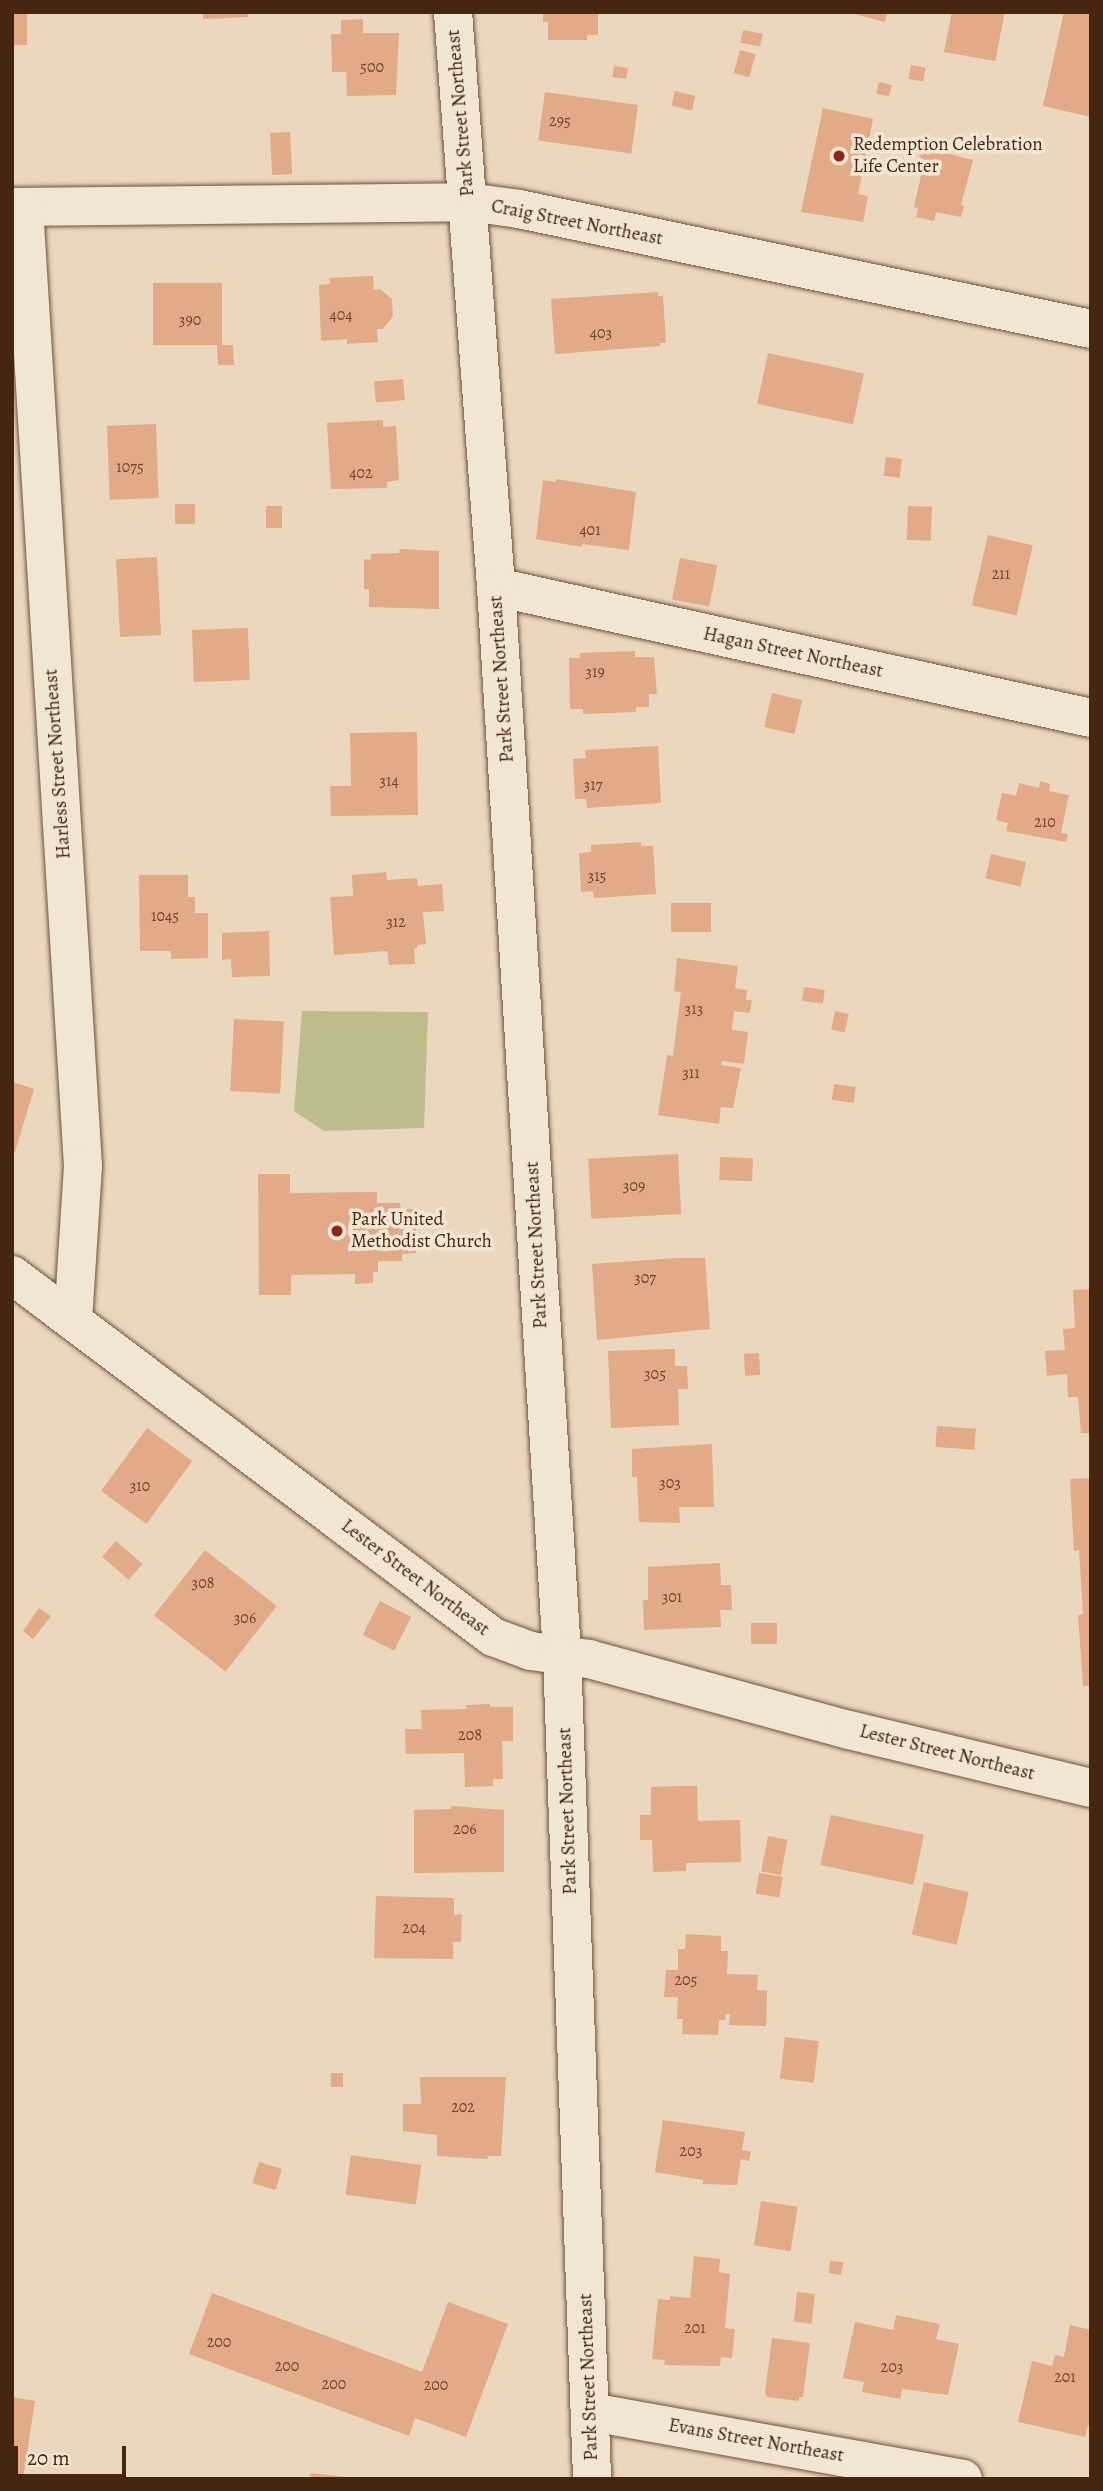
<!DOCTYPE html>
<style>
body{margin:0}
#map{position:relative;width:1103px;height:2491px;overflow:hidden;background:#ead7bd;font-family:Alegreya,serif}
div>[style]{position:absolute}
.green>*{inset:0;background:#bfbc8c}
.building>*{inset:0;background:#e3aa87;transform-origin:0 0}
.roads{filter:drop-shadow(0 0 2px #6f523b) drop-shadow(0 0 2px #6f523b)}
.minor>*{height:38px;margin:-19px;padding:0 19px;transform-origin:19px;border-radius:19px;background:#f1e5d4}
.tertiary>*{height:38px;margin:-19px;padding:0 19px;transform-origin:19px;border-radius:19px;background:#f1e5d4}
.dots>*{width:19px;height:19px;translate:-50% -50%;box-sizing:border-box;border:4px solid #f1e5d4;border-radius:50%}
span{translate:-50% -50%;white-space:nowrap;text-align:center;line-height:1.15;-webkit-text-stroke:7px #f1e5d4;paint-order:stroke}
.number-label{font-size:16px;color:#6d472e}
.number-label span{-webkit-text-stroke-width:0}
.street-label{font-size:19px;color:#462610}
.poi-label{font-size:19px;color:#462610}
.left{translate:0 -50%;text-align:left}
.frame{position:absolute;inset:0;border:14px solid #462610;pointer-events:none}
.scale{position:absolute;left:14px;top:2446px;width:112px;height:32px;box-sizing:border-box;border:4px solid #462610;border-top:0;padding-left:9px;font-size:21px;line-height:24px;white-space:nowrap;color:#462610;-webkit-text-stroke:5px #f1e5d4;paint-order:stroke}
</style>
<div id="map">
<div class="green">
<i style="clip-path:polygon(302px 1011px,428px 1012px,424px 1128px,324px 1131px,294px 1111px)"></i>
</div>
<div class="building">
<i style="left:12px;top:12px;width:15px;height:33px"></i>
<i style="clip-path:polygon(203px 12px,248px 12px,248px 17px,203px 19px)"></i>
<i style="clip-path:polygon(543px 12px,598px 12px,598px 35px,587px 35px,587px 40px,548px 40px,548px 22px,543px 22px)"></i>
<i style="clip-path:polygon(847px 12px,887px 12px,885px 22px)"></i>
<i style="clip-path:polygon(952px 12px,1005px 12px,995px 61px,944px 52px)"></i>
<i style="clip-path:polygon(1064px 12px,1091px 12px,1091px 117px,1043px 106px)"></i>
<i style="clip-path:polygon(363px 19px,363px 33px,399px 33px,396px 95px,347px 96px,346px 72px,332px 72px,331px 34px,341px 34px,341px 20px)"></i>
<i style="left:743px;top:30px;width:20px;height:13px;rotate:11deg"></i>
<i style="left:740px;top:50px;width:16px;height:24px;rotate:15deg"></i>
<i style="left:911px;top:65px;width:15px;height:14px;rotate:11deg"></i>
<i style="left:614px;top:66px;width:14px;height:11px;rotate:8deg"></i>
<i style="left:879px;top:82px;width:13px;height:12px;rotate:13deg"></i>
<i style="left:675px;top:91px;width:21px;height:15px;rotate:14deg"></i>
<i style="left:545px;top:92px;width:94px;height:49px;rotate:8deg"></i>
<i style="clip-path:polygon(823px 108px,873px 119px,858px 194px,868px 196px,863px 222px,801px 212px)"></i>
<i style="left:290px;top:132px;width:42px;height:20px;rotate:87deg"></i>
<i style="clip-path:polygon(930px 149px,973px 160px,961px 205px,964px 206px,961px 217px,936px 212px,934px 221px,916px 217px,918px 208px,914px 207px,921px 176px,915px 174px,920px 153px,929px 155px)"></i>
<i style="clip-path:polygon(373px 276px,374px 290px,380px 289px,392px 299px,393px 316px,383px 329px,377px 329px,378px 342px,347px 344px,347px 339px,321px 341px,319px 285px,330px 284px,329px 278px)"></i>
<i style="clip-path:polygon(153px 283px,222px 283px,222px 345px,233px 345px,234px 365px,218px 365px,217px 345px,153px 345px)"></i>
<i style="clip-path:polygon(658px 292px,658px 296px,663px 296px,666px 343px,660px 343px,660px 346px,555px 354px,551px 299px)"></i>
<i style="left:768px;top:353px;width:98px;height:52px;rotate:12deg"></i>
<i style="left:403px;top:379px;width:21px;height:29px;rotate:85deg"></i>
<i style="clip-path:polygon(383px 420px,383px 427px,396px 426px,399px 480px,387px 482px,387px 488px,331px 489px,327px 423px)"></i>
<i style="left:156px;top:424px;width:74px;height:49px;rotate:88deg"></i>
<i style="left:886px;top:457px;width:16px;height:19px;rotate:7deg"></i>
<i style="clip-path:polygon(556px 479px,636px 492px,629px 550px,582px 544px,582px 547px,536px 539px,543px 480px,556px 482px)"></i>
<i style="left:175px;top:504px;width:20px;height:20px"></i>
<i style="left:266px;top:506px;width:16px;height:22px"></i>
<i style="left:908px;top:506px;width:24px;height:34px;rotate:2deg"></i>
<i style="left:988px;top:535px;width:46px;height:72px;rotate:13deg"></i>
<i style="clip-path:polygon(400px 549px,439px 551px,439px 609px,369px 607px,369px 589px,364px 589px,364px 559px,371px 560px,371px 554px,399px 553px)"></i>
<i style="left:157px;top:557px;width:78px;height:41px;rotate:87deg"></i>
<i style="left:680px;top:558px;width:38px;height:42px;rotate:11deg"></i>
<i style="left:248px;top:628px;width:52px;height:56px;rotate:88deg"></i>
<i style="clip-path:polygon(635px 651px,635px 657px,654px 657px,657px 694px,649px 694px,649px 707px,636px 707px,636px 712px,583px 714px,583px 709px,570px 709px,569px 658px,580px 658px,580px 653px)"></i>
<i style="left:772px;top:693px;width:31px;height:35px;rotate:13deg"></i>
<i style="clip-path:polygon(417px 732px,418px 815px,331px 816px,330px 786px,351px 786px,350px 733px)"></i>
<i style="clip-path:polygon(658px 746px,661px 803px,587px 808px,586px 799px,575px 799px,573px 759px,586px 758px,585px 750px)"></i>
<i style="clip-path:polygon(1040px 781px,1050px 784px,1049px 791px,1069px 795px,1061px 833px,1068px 834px,1066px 842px,1006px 831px,1008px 823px,996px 820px,1002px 793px,1016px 796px,1019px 783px,1039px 788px)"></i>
<i style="clip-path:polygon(641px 842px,641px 846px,653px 846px,656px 894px,594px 898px,593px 891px,581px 892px,579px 853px,591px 852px,591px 845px)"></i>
<i style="left:991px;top:854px;width:36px;height:25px;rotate:13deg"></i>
<i style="clip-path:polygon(386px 872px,387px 880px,417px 878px,418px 886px,442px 884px,444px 911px,423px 912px,426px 944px,417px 945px,417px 948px,414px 949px,415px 964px,389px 965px,387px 951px,334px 955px,330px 897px,353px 896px,352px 875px)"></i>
<i style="clip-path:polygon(139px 875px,188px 875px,188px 897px,195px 897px,195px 913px,208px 913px,208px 958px,171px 959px,171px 951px,140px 951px)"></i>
<i style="left:671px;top:903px;width:40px;height:29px"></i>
<i style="clip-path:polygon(269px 931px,270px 976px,232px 977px,231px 959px,222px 960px,222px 933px)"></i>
<i style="clip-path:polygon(677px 958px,738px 966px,735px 988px,747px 990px,746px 1000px,752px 1000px,750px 1013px,734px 1011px,732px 1030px,748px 1032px,744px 1064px,722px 1061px,721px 1065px,741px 1068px,733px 1108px,721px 1107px,719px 1124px,658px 1115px,667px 1055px,673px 1056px,681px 992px,674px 991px)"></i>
<i style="left:804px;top:987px;width:21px;height:14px;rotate:8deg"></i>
<i style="left:835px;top:1011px;width:14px;height:19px;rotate:12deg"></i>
<i style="left:234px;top:1019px;width:50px;height:72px;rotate:3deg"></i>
<i style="clip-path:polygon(12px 1082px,34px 1089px,15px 1152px,12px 1151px)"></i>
<i style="left:834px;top:1084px;width:22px;height:16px;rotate:8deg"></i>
<i style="left:678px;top:1154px;width:60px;height:90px;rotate:87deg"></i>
<i style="left:720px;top:1157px;width:33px;height:23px;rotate:2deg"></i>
<i style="clip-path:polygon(258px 1174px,290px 1174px,290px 1193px,377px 1192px,377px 1203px,400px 1203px,401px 1209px,416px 1209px,416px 1253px,402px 1254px,402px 1261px,378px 1261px,378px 1272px,373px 1272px,373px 1283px,355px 1284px,355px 1274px,291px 1275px,291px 1295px,259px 1295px)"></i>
<i style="clip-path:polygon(677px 1258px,705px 1258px,710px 1329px,597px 1340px,592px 1264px)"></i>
<i style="clip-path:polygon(1091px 1289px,1091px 1433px,1081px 1433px,1078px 1397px,1068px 1397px,1067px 1374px,1047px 1376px,1045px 1351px,1065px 1350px,1063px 1329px,1075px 1328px,1073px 1290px)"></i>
<i style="clip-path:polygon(675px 1349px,675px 1366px,687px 1366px,688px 1389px,678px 1389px,679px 1425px,611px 1428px,608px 1351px)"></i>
<i style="left:759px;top:1353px;width:22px;height:15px;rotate:87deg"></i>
<i style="left:937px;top:1426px;width:39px;height:21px;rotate:4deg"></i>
<i style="left:147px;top:1428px;width:56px;height:78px;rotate:36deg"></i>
<i style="clip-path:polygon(712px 1444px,714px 1507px,679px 1507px,680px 1523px,639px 1522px,637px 1477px,632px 1477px,632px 1449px)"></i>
<i style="clip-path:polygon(1091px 1478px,1091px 1686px,1083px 1686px,1078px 1615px,1083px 1614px,1079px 1550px,1074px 1551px,1070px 1479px)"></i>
<i style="left:116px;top:1541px;width:35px;height:21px;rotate:41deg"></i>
<i style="left:205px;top:1550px;width:91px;height:83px;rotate:38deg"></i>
<i style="clip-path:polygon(720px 1563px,721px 1585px,731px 1585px,732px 1610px,720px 1610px,721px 1627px,644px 1630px,643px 1600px,648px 1600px,648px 1567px)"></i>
<i style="left:380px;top:1601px;width:35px;height:38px;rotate:27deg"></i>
<i style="clip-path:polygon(39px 1608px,51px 1616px,33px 1639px,23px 1631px)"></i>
<i style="left:751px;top:1623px;width:26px;height:21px"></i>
<i style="clip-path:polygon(490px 1704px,490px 1707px,513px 1707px,513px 1741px,502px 1741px,503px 1779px,493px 1779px,493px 1786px,465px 1787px,464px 1753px,406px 1754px,405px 1729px,422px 1729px,421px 1710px,466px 1709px,466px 1705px)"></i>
<i style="clip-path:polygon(679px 1786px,697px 1786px,698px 1821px,740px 1820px,741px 1862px,686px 1863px,686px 1871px,653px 1872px,652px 1840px,640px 1840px,640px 1815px,651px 1815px,651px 1787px)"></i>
<i style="clip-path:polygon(451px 1806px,504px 1810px,504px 1872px,414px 1873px,414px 1810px,451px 1809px)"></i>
<i style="left:831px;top:1815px;width:95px;height:51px;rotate:12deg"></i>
<i style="left:768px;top:1836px;width:20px;height:36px;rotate:11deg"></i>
<i style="left:759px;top:1873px;width:24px;height:21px;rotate:9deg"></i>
<i style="left:924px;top:1882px;width:46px;height:54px;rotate:13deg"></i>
<i style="clip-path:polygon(376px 1896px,454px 1898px,454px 1915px,462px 1914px,461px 1942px,453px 1942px,453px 1959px,374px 1958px)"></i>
<i style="clip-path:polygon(686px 1934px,721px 1936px,721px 1951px,728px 1951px,727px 1974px,758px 1975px,757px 1990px,767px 1991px,766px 2026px,729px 2025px,730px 2014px,726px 2014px,725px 2020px,719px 2020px,718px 2035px,682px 2034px,683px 2019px,677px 2019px,678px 1997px,664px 1997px,666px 1970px,678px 1970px,678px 1949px,685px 1949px)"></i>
<i style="left:785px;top:2037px;width:34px;height:42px;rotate:7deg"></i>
<i style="left:331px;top:2073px;width:12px;height:14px"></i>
<i style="clip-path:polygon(420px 2077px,506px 2077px,501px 2156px,487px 2156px,488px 2159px,437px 2156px,437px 2135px,403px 2131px,403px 2104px,421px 2104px)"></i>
<i style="clip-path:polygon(663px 2120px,745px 2132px,742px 2150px,751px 2152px,749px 2161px,741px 2159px,737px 2185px,703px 2184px,703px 2180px,655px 2172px)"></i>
<i style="left:351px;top:2155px;width:71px;height:40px;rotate:8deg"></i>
<i style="left:259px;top:2162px;width:24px;height:22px;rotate:17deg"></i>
<i style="left:761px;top:2201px;width:37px;height:45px;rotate:9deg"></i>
<i style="clip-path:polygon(694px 2256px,720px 2259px,719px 2272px,730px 2274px,725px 2328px,735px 2329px,732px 2358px,721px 2357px,720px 2366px,664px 2365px,665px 2360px,652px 2359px,658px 2299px,670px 2300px,670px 2296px,690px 2298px)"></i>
<i style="clip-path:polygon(830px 2261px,843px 2262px,841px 2275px,829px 2273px)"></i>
<i style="left:797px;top:2292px;width:18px;height:30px;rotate:6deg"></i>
<i style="clip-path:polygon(212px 2293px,422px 2372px,448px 2302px,508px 2324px,466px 2437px,415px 2418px,409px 2436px,189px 2354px)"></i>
<i style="clip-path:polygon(896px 2315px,940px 2324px,936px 2339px,959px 2344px,948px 2395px,902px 2389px,900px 2399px,862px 2392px,864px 2382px,843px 2378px,855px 2322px,893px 2330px)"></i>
<i style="clip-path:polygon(1070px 2325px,1091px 2330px,1091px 2426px,1088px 2426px,1085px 2437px,1018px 2422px,1032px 2361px,1052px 2366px,1055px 2355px,1064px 2357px)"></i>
<i style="clip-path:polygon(772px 2338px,810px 2343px,803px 2397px,799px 2397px,799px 2401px,767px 2397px,765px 2392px)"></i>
<i style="clip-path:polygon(12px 2397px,35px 2401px,23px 2479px,12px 2479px)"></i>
<i style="clip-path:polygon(311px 2473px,345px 2477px,345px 2479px,310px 2479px)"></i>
</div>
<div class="roads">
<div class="minor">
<i style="left:12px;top:207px;width:456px;rotate:-0.6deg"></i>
<i style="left:468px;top:202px;width:51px;rotate:7.8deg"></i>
<i style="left:519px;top:209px;width:584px;rotate:11.85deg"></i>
<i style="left:24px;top:207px;width:961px;rotate:86.48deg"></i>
<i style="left:83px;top:1166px;width:155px;rotate:93.7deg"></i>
<i style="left:496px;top:587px;width:609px;rotate:12.42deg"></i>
<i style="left:12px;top:1275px;width:602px;rotate:36.97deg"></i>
<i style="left:493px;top:1637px;width:40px;rotate:20.2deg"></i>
<i style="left:531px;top:1651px;width:59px;rotate:7.9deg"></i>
<i style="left:589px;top:1659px;width:270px;rotate:15.3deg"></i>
<i style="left:849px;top:1730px;width:249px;rotate:13.5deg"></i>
<i style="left:591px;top:2412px;width:378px;rotate:10.2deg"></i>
</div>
<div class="tertiary">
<i style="left:453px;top:12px;width:577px;rotate:85.72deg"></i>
<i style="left:496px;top:587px;width:1070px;rotate:86.46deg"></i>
<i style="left:562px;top:1655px;width:825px;rotate:87.91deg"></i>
</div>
</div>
<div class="dots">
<i style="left:839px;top:156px;background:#8f2418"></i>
<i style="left:337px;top:1231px;background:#8f2418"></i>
</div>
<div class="number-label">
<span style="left:372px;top:67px">500</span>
<span style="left:560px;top:121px">295</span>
<span style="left:341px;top:315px">404</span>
<span style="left:190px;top:320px">390</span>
<span style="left:601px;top:333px">403</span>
<span style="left:130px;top:467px">1075</span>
<span style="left:361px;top:473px">402</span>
<span style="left:590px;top:530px">401</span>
<span style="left:1001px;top:574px">211</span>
<span style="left:595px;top:672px">319</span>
<span style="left:389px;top:781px">314</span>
<span style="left:593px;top:785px">317</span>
<span style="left:1045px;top:822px">210</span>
<span style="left:597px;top:876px">315</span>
<span style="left:165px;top:916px">1045</span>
<span style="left:396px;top:922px">312</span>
<span style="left:694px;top:1009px">313</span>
<span style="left:691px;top:1073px">311</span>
<span style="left:634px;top:1186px">309</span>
<span style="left:645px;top:1278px">307</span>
<span style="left:655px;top:1374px">305</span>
<span style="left:670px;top:1483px">303</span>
<span style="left:140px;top:1486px">310</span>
<span style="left:203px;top:1583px">308</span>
<span style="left:672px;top:1597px">301</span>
<span style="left:245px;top:1618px">306</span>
<span style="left:470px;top:1735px">208</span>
<span style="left:465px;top:1829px">206</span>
<span style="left:414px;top:1928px">204</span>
<span style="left:686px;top:1980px">205</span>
<span style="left:463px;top:2107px">202</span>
<span style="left:691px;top:2151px">203</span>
<span style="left:695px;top:2328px">201</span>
<span style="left:219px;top:2342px">200</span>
<span style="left:287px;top:2366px">200</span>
<span style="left:892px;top:2367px">203</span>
<span style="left:1065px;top:2377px">201</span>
<span style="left:334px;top:2384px">200</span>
<span style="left:436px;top:2385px">200</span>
</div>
<div class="street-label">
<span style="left:461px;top:113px;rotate:-95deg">Park Street Northeast</span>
<span style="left:577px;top:223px;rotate:11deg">Craig Street Northeast</span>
<span style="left:793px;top:653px;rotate:12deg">Hagan Street Northeast</span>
<span style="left:502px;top:679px;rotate:-94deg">Park Street Northeast</span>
<span style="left:58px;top:764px;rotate:-94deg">Harless Street Northeast</span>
<span style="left:537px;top:1245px;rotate:-93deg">Park Street Northeast</span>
<span style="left:415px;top:1578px;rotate:37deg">Lester Street Northeast</span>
<span style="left:947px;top:1753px;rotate:14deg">Lester Street Northeast</span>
<span style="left:568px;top:1811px;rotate:-92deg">Park Street Northeast</span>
<span style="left:589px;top:2377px;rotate:-92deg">Park Street Northeast</span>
<span style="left:756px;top:2441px;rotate:10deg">Evans Street Northeast</span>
</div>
<div class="poi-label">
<span class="left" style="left:853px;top:156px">Redemption Celebration<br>Life Center</span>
<span class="left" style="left:351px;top:1231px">Park United<br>Methodist Church</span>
</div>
<div class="frame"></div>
<div class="scale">20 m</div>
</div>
